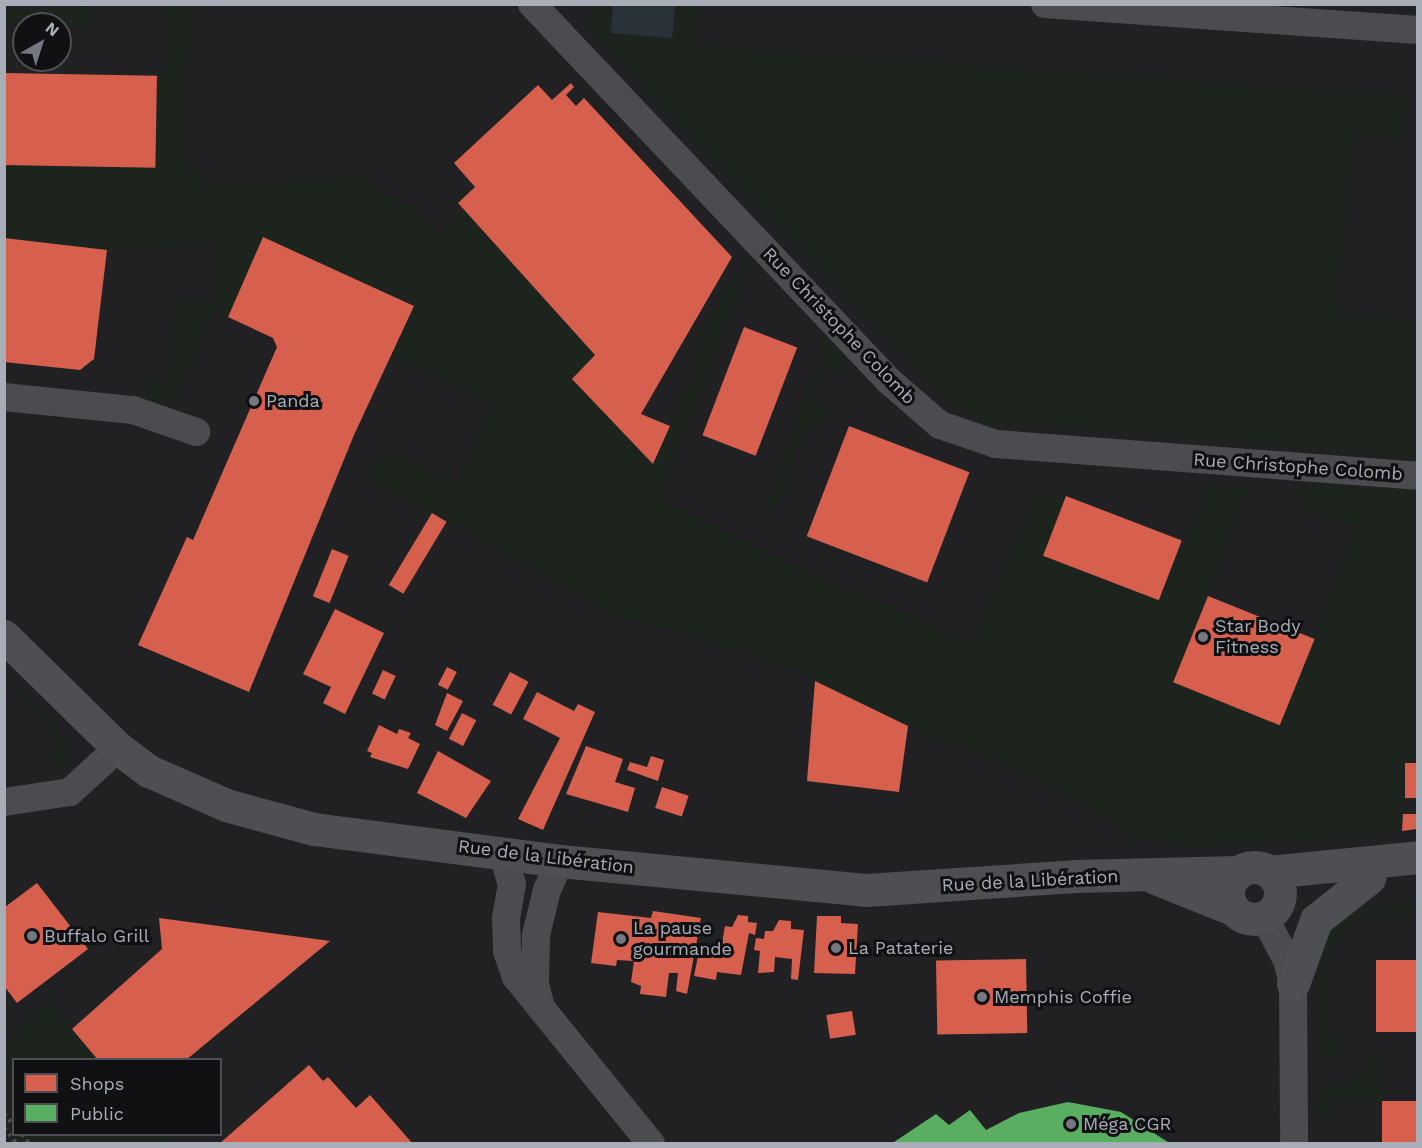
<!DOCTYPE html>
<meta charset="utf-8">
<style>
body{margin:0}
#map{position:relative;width:1422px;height:1148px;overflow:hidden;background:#171717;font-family:"Work Sans",sans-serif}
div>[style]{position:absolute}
.built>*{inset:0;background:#212123}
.green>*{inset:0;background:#1d241e}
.water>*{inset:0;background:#2a3239}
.shops>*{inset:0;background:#d6604d;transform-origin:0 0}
.public>*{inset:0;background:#5aae61}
.path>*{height:4px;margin-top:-2px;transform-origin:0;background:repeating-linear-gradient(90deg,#4d4e52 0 3px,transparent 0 7.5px)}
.minor>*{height:28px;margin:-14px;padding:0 14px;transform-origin:14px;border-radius:14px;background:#4b4c50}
.major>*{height:33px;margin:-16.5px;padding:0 16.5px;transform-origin:16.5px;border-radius:16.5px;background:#4d4f52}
.major>.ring{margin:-16.5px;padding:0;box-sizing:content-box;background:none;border:33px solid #4d4f52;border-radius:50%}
.dots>*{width:16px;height:16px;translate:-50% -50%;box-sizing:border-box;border:3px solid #111113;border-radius:50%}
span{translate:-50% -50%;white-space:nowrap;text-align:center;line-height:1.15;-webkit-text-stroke:6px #111113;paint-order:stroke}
.street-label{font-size:18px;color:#a8adb8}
.poi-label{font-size:18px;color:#a8adb8}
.left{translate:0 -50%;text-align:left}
.frame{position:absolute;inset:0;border:6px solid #a8adb8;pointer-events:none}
.legend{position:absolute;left:12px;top:1058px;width:210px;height:78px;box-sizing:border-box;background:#111113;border:2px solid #4d4f55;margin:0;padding:8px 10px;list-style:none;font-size:18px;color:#a8adb8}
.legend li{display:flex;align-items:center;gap:12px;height:30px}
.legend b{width:30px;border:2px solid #4d4f55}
.north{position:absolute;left:12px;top:12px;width:60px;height:60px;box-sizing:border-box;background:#111113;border:2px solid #4d4f55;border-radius:50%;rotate:39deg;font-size:16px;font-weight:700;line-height:24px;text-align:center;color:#a8adb8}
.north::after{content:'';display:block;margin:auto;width:21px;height:27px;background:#757880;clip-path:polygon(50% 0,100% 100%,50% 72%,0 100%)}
</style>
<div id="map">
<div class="built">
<i style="clip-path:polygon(evenodd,5px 5px,1417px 5px,1417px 1143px,5px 1144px,5px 5px,24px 24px,60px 24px,60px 60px,24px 60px,24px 24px,5px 5px,14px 1060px,220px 1060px,220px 1134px,14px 1134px,14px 1060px)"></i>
</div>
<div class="green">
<i style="clip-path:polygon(116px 5px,210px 5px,210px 9px,190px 10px,186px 167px,202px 167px,203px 185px,360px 176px,422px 216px,438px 233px,464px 209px,595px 355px,572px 379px,653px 464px,691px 381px,697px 339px,748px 254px,753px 259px,659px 498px,801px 569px,973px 642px,1033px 498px,1066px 496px,1044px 556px,1160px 599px,1210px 483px,1248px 488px,1175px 683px,1280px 724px,1355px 528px,1307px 509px,1296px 497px,1296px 487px,1304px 484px,1417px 488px,1418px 763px,1405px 764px,1402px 831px,1276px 844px,1222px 844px,1203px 849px,1144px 842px,1032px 776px,908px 726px,815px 681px,746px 652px,613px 615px,432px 513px,366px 482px,375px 463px,392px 452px,458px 482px,493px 403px,390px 356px,414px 305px,263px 238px,228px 317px,214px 311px,174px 403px,148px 401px,145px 381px,165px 385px,176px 303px,214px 300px,216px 244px,107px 250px,5px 238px,4px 165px,152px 168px,157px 76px,167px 68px,166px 11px,92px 10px,90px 28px,5px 24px,5px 11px)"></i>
<i style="clip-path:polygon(590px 5px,699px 5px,696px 45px,1408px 96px,1402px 140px,1355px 135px,1335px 314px,1417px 322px,1417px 459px,987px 422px,953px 407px,588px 31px)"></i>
<i style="clip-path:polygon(824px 331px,848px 356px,841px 372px,824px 365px,811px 401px,833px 411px,829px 421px,802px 434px,804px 442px,795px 447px,798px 456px,791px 459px,793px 467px,787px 472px,789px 481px,784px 484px,786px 492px,779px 497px,779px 506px,764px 509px,820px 357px,817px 340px)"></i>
<i style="clip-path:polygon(4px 678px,58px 727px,67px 749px,65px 769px,49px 756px,54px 731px,5px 683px)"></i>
<i style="clip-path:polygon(1417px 902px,1417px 917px,1358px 918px,1326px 954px,1330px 1034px,1347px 1034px,1348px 1038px,1338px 1055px,1318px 1057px,1315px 965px,1323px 941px,1343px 918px,1357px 909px)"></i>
<i style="clip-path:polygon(49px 1002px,98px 1059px,14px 1060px,14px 1134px,164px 1134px,167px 1139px,162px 1144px,5px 1144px,5px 1039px)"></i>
<i style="clip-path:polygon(1380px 1051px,1382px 1102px,1332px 1102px,1332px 1119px,1319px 1115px,1316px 1090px,1350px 1080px)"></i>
</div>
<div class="water">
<i style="clip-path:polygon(613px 5px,675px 5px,672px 38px,611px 33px)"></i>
</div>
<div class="shops">
<i style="left:4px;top:73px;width:153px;height:92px;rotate:1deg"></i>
<i style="clip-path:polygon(571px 83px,574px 87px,566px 95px,576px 106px,584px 98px,732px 257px,641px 414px,670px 426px,653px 464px,572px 379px,595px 355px,458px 203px,475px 187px,454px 163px,538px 85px,552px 100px)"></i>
<i style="clip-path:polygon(263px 237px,414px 306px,354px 435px,249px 692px,138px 645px,187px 537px,193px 540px,277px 347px,273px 338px,228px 317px)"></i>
<i style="clip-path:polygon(4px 238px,107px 250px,94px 359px,80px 370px,4px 362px)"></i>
<i style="left:744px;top:327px;width:57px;height:116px;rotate:21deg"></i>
<i style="left:849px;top:426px;width:129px;height:118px;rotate:21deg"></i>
<i style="left:1066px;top:496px;width:124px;height:64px;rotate:21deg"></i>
<i style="left:432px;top:513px;width:17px;height:84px;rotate:31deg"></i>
<i style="left:332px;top:549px;width:18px;height:51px;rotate:22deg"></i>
<i style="left:1208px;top:596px;width:115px;height:93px;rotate:22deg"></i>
<i style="clip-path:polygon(335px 609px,384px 633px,345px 714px,323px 703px,331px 687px,303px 674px)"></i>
<i style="left:447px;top:667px;width:11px;height:20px;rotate:27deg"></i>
<i style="left:383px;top:670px;width:14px;height:26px;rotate:25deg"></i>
<i style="left:510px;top:672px;width:21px;height:37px;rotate:28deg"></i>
<i style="clip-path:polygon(815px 681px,908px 726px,899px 792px,807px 781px)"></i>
<i style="clip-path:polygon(537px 692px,574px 711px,578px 704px,595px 712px,543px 830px,518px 819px,560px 738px,523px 719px)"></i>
<i style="clip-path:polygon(447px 693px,463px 701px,447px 731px,435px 725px)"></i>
<i style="left:462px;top:713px;width:16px;height:29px;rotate:27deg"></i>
<i style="clip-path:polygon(379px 725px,397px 734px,399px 729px,411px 733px,408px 738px,420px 744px,408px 769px,370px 757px,372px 753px,367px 751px)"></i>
<i style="clip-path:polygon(586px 746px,623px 759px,615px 782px,635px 788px,628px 812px,566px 794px)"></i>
<i style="clip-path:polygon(438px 751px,491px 781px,466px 818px,417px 793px)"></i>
<i style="clip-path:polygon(651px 756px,664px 760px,658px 781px,627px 770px,630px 762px,647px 767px)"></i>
<i style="left:1405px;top:763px;width:13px;height:35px"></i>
<i style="left:662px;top:787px;width:28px;height:22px;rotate:18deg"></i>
<i style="clip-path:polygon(1403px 814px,1418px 814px,1417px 829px,1402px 831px)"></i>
<i style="clip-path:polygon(37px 883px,88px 949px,17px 1003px,5px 987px,5px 907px)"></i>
<i style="clip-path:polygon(653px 911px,701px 918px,687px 994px,676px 991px,678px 973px,669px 973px,666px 997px,640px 994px,641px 986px,631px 982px,634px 961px,617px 960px,616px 966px,591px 963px,598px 912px,651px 918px)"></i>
<i style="clip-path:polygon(738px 915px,748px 916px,748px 922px,757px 923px,755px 935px,749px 933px,741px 975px,717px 972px,716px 980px,694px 976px,700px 946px,721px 948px,725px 926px,732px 927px)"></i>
<i style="clip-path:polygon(817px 916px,841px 916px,841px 923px,858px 924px,855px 974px,814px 973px)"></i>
<i style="clip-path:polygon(159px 918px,330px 941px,186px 1060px,98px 1060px,72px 1029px,162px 949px)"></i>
<i style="clip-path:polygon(779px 920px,791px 921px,791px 929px,804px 930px,798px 980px,791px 979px,792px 959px,775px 957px,774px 972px,758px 973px,760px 951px,754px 950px,756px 938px,764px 939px,765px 931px,773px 931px)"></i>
<i style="left:1026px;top:959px;width:74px;height:90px;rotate:89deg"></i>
<i style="left:1376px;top:960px;width:42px;height:72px"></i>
<i style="left:852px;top:1011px;width:24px;height:26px;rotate:81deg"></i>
<i style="clip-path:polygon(309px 1065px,323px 1081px,328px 1077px,356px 1108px,370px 1095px,413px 1144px,219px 1144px)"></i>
<i style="left:1418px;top:1101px;width:43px;height:36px;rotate:90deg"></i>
</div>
<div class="public">
<i style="clip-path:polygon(1068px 1102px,1121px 1112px,1171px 1144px,891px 1144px,936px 1114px,949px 1125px,970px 1110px,986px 1130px,1019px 1113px)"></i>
</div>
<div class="path">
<i style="left:4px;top:1114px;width:15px;rotate:48deg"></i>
<i style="left:4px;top:1128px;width:21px;rotate:51deg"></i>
<i style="left:22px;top:1134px;width:12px;rotate:55deg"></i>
</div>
<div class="minor">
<i style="left:532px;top:4px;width:519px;rotate:46.56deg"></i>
<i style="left:889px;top:381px;width:67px;rotate:40.8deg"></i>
<i style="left:940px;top:425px;width:59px;rotate:18.7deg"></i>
<i style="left:996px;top:444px;width:423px;rotate:4.3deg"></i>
<i style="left:1045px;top:4px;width:374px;rotate:4deg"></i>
<i style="left:4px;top:397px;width:130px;rotate:5.8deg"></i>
<i style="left:133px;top:410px;width:67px;rotate:19.2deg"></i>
<i style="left:4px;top:802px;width:67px;rotate:-8.6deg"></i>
<i style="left:70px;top:792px;width:65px;rotate:-42.5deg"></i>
<i style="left:502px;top:852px;width:34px;rotate:73deg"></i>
<i style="left:512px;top:884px;width:35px;rotate:100deg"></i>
<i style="left:506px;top:918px;width:33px;rotate:88deg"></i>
<i style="left:507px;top:951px;width:28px;rotate:71deg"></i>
<i style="left:516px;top:977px;width:215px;rotate:51deg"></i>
<i style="left:1264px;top:917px;width:49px;rotate:61.9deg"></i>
<i style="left:1287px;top:960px;width:25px;rotate:76deg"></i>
<i style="left:1293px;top:984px;width:160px;rotate:89.6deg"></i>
<i style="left:541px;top:1008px;width:25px;rotate:-104deg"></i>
<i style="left:535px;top:984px;width:49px;rotate:-88.8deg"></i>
<i style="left:536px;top:935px;width:46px;rotate:-76.3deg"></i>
<i style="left:547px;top:890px;width:32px;rotate:-66deg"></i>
</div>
<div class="major">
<i style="left:4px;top:636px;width:160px;rotate:44.5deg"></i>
<i style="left:118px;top:748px;width:39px;rotate:37deg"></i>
<i style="left:149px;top:771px;width:84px;rotate:23.8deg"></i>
<i style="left:226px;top:805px;width:91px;rotate:15.3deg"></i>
<i style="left:314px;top:829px;width:248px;rotate:7.4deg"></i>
<i style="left:560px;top:861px;width:307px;rotate:5.4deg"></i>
<i style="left:866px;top:890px;width:209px;rotate:-3.8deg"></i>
<i style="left:1075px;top:876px;width:164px;rotate:-1.4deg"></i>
<i class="ring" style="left:1228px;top:867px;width:19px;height:19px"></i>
<i style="left:1269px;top:872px;width:150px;rotate:-5.7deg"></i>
<i style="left:1155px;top:878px;width:84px;rotate:21.7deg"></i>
<i style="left:1293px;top:984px;width:68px;rotate:-70.2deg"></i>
<i style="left:1316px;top:920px;width:68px;rotate:-38.4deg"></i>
</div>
<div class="dots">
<i style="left:254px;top:401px;background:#757880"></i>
<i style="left:1203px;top:637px;background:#757880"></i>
<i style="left:32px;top:936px;background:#757880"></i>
<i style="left:621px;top:939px;background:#757880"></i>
<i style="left:836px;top:948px;background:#757880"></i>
<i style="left:982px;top:997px;background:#757880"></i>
<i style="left:1071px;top:1124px;background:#757880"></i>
</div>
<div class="street-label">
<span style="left:839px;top:326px;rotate:46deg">Rue Christophe Colomb</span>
<span style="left:1298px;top:467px;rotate:4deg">Rue Christophe Colomb</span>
<span style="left:546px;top:857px;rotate:7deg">Rue de la Libération</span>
<span style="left:1030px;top:881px;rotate:-3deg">Rue de la Libération</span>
</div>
<div class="poi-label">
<span class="left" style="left:266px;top:401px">Panda</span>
<span class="left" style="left:1215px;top:637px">Star Body<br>Fitness</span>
<span class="left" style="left:633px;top:939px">La pause<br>gourmande</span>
<span class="left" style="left:44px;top:936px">Buffalo Grill</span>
<span class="left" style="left:848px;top:948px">La Pataterie</span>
<span class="left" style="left:994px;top:997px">Memphis Coffie</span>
<span class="left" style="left:1083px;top:1124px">Méga CGR</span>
</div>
<div class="frame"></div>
<ul class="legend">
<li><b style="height:16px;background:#d6604d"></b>Shops</li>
<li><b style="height:16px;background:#5aae61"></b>Public</li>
</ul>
<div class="north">N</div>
</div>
